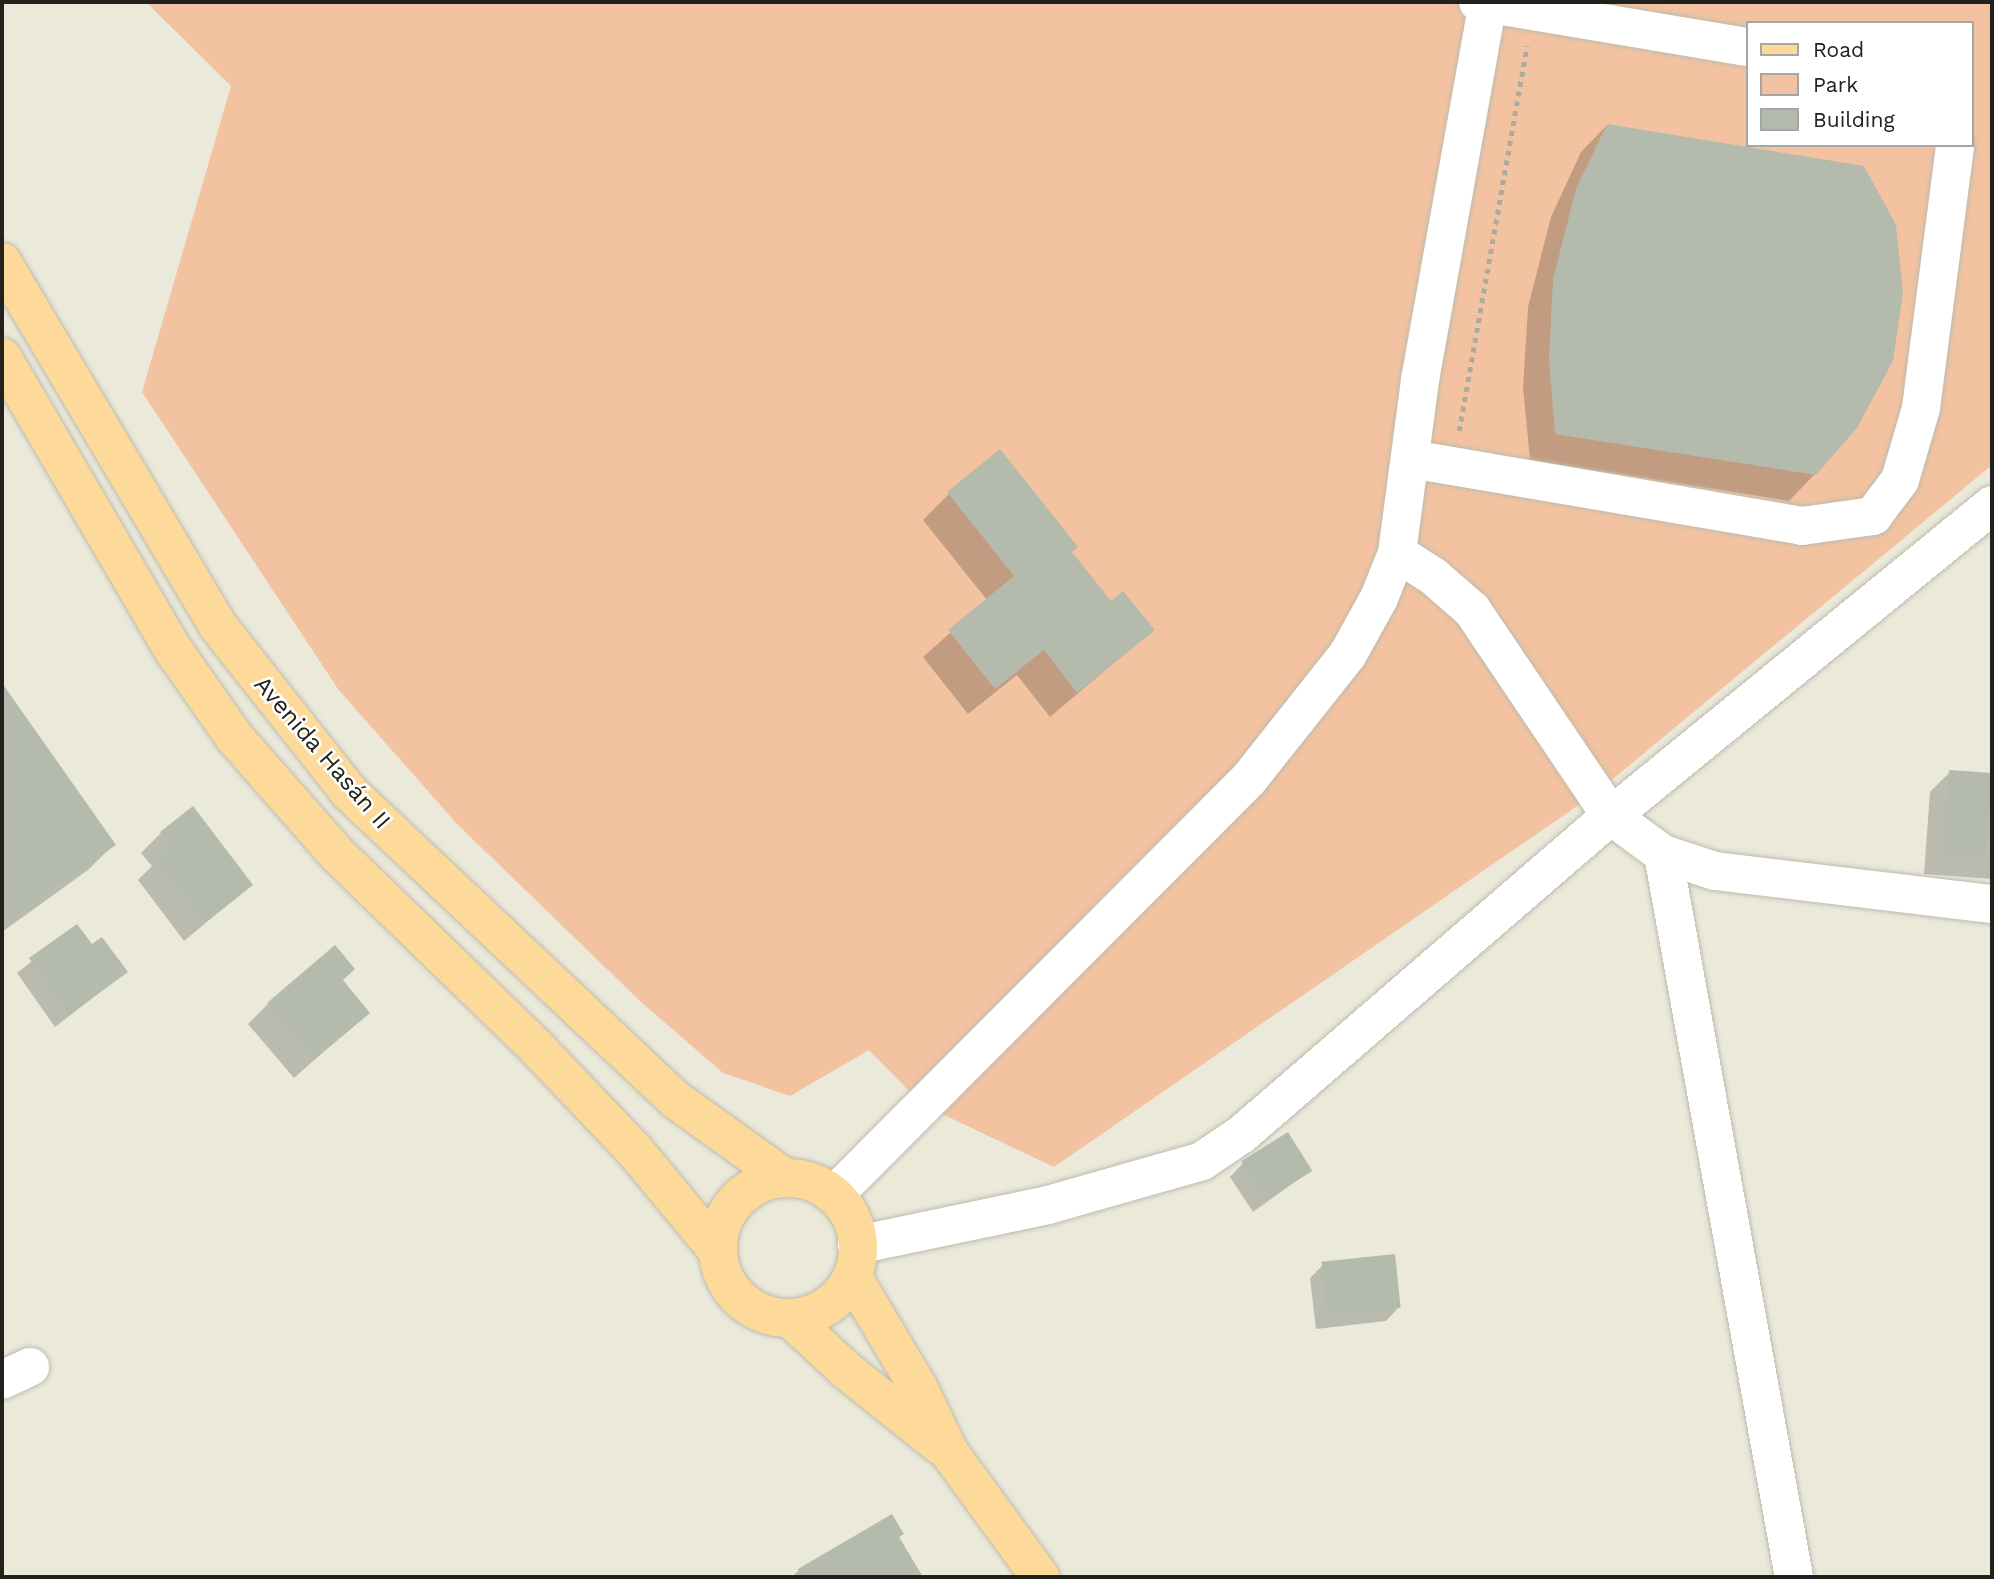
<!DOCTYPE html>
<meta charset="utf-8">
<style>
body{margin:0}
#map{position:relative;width:1994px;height:1579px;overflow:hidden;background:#eae9da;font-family:"Work Sans",sans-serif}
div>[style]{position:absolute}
.green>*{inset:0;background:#f3c3a1}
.shadow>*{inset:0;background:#0003}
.building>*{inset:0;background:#b4baac;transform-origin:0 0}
.path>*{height:4.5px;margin-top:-2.25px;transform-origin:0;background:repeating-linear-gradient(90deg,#acab9f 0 5px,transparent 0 10px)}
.roads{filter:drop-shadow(0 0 2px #bdbbad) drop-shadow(0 0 2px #bdbbad)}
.minor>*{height:38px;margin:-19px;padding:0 19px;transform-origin:19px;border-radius:19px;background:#fff}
.major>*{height:38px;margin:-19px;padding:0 19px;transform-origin:19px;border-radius:19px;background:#feda9a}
.major>.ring{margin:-19px;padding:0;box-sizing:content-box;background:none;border:38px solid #feda9a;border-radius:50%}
span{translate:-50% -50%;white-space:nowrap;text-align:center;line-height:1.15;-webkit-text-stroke:5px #fff;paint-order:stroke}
.street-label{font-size:24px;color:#22211c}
.frame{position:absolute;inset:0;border:4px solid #22211c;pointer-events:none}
.legend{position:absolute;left:1746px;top:21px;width:228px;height:126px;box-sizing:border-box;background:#fff;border:2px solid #a7a6a4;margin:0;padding:9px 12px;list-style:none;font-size:21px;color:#22211c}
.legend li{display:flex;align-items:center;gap:14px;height:35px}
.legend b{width:35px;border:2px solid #a7a6a4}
</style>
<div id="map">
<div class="green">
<i style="clip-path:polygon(evenodd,146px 2px,1992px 2px,1992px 465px,1596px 793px,1054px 1167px,923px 1105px,869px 1050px,790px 1096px,723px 1073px,641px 1002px,456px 823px,338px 689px,142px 392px,231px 86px,146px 2px,1747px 23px,1971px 23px,1971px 145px,1747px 145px,1747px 23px)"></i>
</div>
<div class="shadow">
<i style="clip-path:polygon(1607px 125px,1815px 474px,1789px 501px,1530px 460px,1523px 387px,1528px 307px,1551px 217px,1581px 152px)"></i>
<i style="clip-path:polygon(949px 494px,1070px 553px,1111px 604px,1153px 630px,1050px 717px,1017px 675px,968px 714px,923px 657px,987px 600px,923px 520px)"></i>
<i style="clip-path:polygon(2px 686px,114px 844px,88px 870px,2px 932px)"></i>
<i style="clip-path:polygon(1950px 772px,1992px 775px,1992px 879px,1924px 874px,1930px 792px)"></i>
<i style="clip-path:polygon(161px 833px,251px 885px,184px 941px,138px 880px,152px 866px,141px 853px)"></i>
<i style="clip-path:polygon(76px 926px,91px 947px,126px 972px,55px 1027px,17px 973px)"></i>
<i style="clip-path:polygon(341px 981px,368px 1012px,294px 1078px,248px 1024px,268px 1004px)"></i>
<i style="clip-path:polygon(1243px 1163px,1310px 1171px,1253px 1212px,1230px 1177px)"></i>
<i style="clip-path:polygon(1323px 1265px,1399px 1307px,1386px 1321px,1316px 1329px,1310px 1278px)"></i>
<i style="clip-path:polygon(898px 1538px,921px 1577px,792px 1577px,799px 1570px)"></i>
</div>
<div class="building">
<i style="clip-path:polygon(1607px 124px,1864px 166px,1896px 225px,1903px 292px,1893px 361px,1857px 428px,1816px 475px,1555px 434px,1549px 359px,1553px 279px,1576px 189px)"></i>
<i style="clip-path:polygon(1000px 449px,1078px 547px,1072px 552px,1111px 601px,1123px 591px,1155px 630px,1077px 693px,1044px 650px,995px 689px,948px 630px,1014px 576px,947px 492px)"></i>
<i style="clip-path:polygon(2px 683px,116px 845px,2px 926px)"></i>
<i style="left:1949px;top:770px;width:43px;height:85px;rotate:4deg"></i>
<i style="clip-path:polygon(193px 806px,253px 885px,205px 923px,156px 859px,172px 847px,160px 832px)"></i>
<i style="clip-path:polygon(77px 924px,92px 944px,102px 937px,128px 972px,69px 1015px,29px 958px)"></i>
<i style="clip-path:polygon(335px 945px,355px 969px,343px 980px,370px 1013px,315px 1059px,267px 1003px)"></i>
<i style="left:1288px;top:1132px;width:46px;height:55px;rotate:58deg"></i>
<i style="left:1395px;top:1254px;width:54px;height:74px;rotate:84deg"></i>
<i style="clip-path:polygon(892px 1514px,904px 1534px,899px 1537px,923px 1577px,803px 1577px,798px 1569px)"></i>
</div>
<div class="path">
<i style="left:1459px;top:431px;width:391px;rotate:-80deg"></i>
</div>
<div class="roads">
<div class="minor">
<i style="left:1478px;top:2px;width:273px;rotate:9.5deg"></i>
<i style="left:1411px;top:459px;width:397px;rotate:9.7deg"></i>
<i style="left:1802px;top:526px;width:72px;rotate:-8deg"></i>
<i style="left:1873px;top:516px;width:45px;rotate:-53.1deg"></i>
<i style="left:1900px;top:480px;width:75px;rotate:-73.7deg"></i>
<i style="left:1921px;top:408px;width:265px;rotate:-82.6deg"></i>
<i style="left:1397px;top:553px;width:43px;rotate:32.6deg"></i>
<i style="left:1433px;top:576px;width:52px;rotate:41.1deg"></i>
<i style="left:1472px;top:610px;width:249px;rotate:56deg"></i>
<i style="left:1611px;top:816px;width:64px;rotate:36.2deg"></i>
<i style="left:1663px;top:854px;width:55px;rotate:18.1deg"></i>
<i style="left:1715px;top:871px;width:279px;rotate:6.8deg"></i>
<i style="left:1663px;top:854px;width:735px;rotate:79.73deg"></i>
<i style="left:834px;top:1195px;width:588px;rotate:-45.07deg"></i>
<i style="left:1249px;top:779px;width:159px;rotate:-51.6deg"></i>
<i style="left:1348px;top:654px;width:64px;rotate:-61deg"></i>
<i style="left:1379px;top:598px;width:48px;rotate:-68.2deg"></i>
<i style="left:1397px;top:553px;width:175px;rotate:-82.4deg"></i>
<i style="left:1420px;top:380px;width:384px;rotate:-79.8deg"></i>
<i style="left:857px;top:1245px;width:195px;rotate:-11.8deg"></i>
<i style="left:1048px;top:1205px;width:160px;rotate:-15.9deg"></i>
<i style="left:1202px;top:1161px;width:48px;rotate:-34deg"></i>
<i style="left:1242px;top:1134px;width:487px;rotate:-40.8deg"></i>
<i style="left:1611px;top:816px;width:492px;rotate:-39.2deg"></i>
<i style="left:2px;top:1380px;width:31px;rotate:-25deg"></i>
</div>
<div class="major">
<i style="left:2px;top:262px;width:423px;rotate:59.3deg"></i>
<i style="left:218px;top:626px;width:211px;rotate:51.7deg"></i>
<i style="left:349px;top:792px;width:449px;rotate:43.3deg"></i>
<i style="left:676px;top:1100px;width:134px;rotate:35.6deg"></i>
<i style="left:2px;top:357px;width:341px;rotate:59.7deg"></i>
<i style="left:174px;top:651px;width:106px;rotate:55deg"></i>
<i style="left:235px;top:738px;width:154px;rotate:48.7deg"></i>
<i style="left:337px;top:854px;width:279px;rotate:44.1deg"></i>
<i style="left:537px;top:1048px;width:142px;rotate:46.4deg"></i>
<i style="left:635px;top:1151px;width:130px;rotate:50.3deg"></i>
<i class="ring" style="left:718px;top:1178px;width:102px;height:102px"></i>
<i style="left:852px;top:1276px;width:129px;rotate:59.3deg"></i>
<i style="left:918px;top:1387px;width:72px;rotate:64.5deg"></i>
<i style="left:949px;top:1452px;width:155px;rotate:53.9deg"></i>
<i style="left:790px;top:1318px;width:78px;rotate:42.9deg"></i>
<i style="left:847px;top:1371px;width:120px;rotate:38.6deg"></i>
</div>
</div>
<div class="street-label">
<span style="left:322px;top:753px;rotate:49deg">Avenida Hasán II</span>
</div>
<div class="frame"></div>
<ul class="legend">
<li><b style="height:9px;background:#feda9a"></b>Road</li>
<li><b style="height:19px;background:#f3c3a1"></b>Park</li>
<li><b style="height:19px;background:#b4baac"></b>Building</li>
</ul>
</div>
